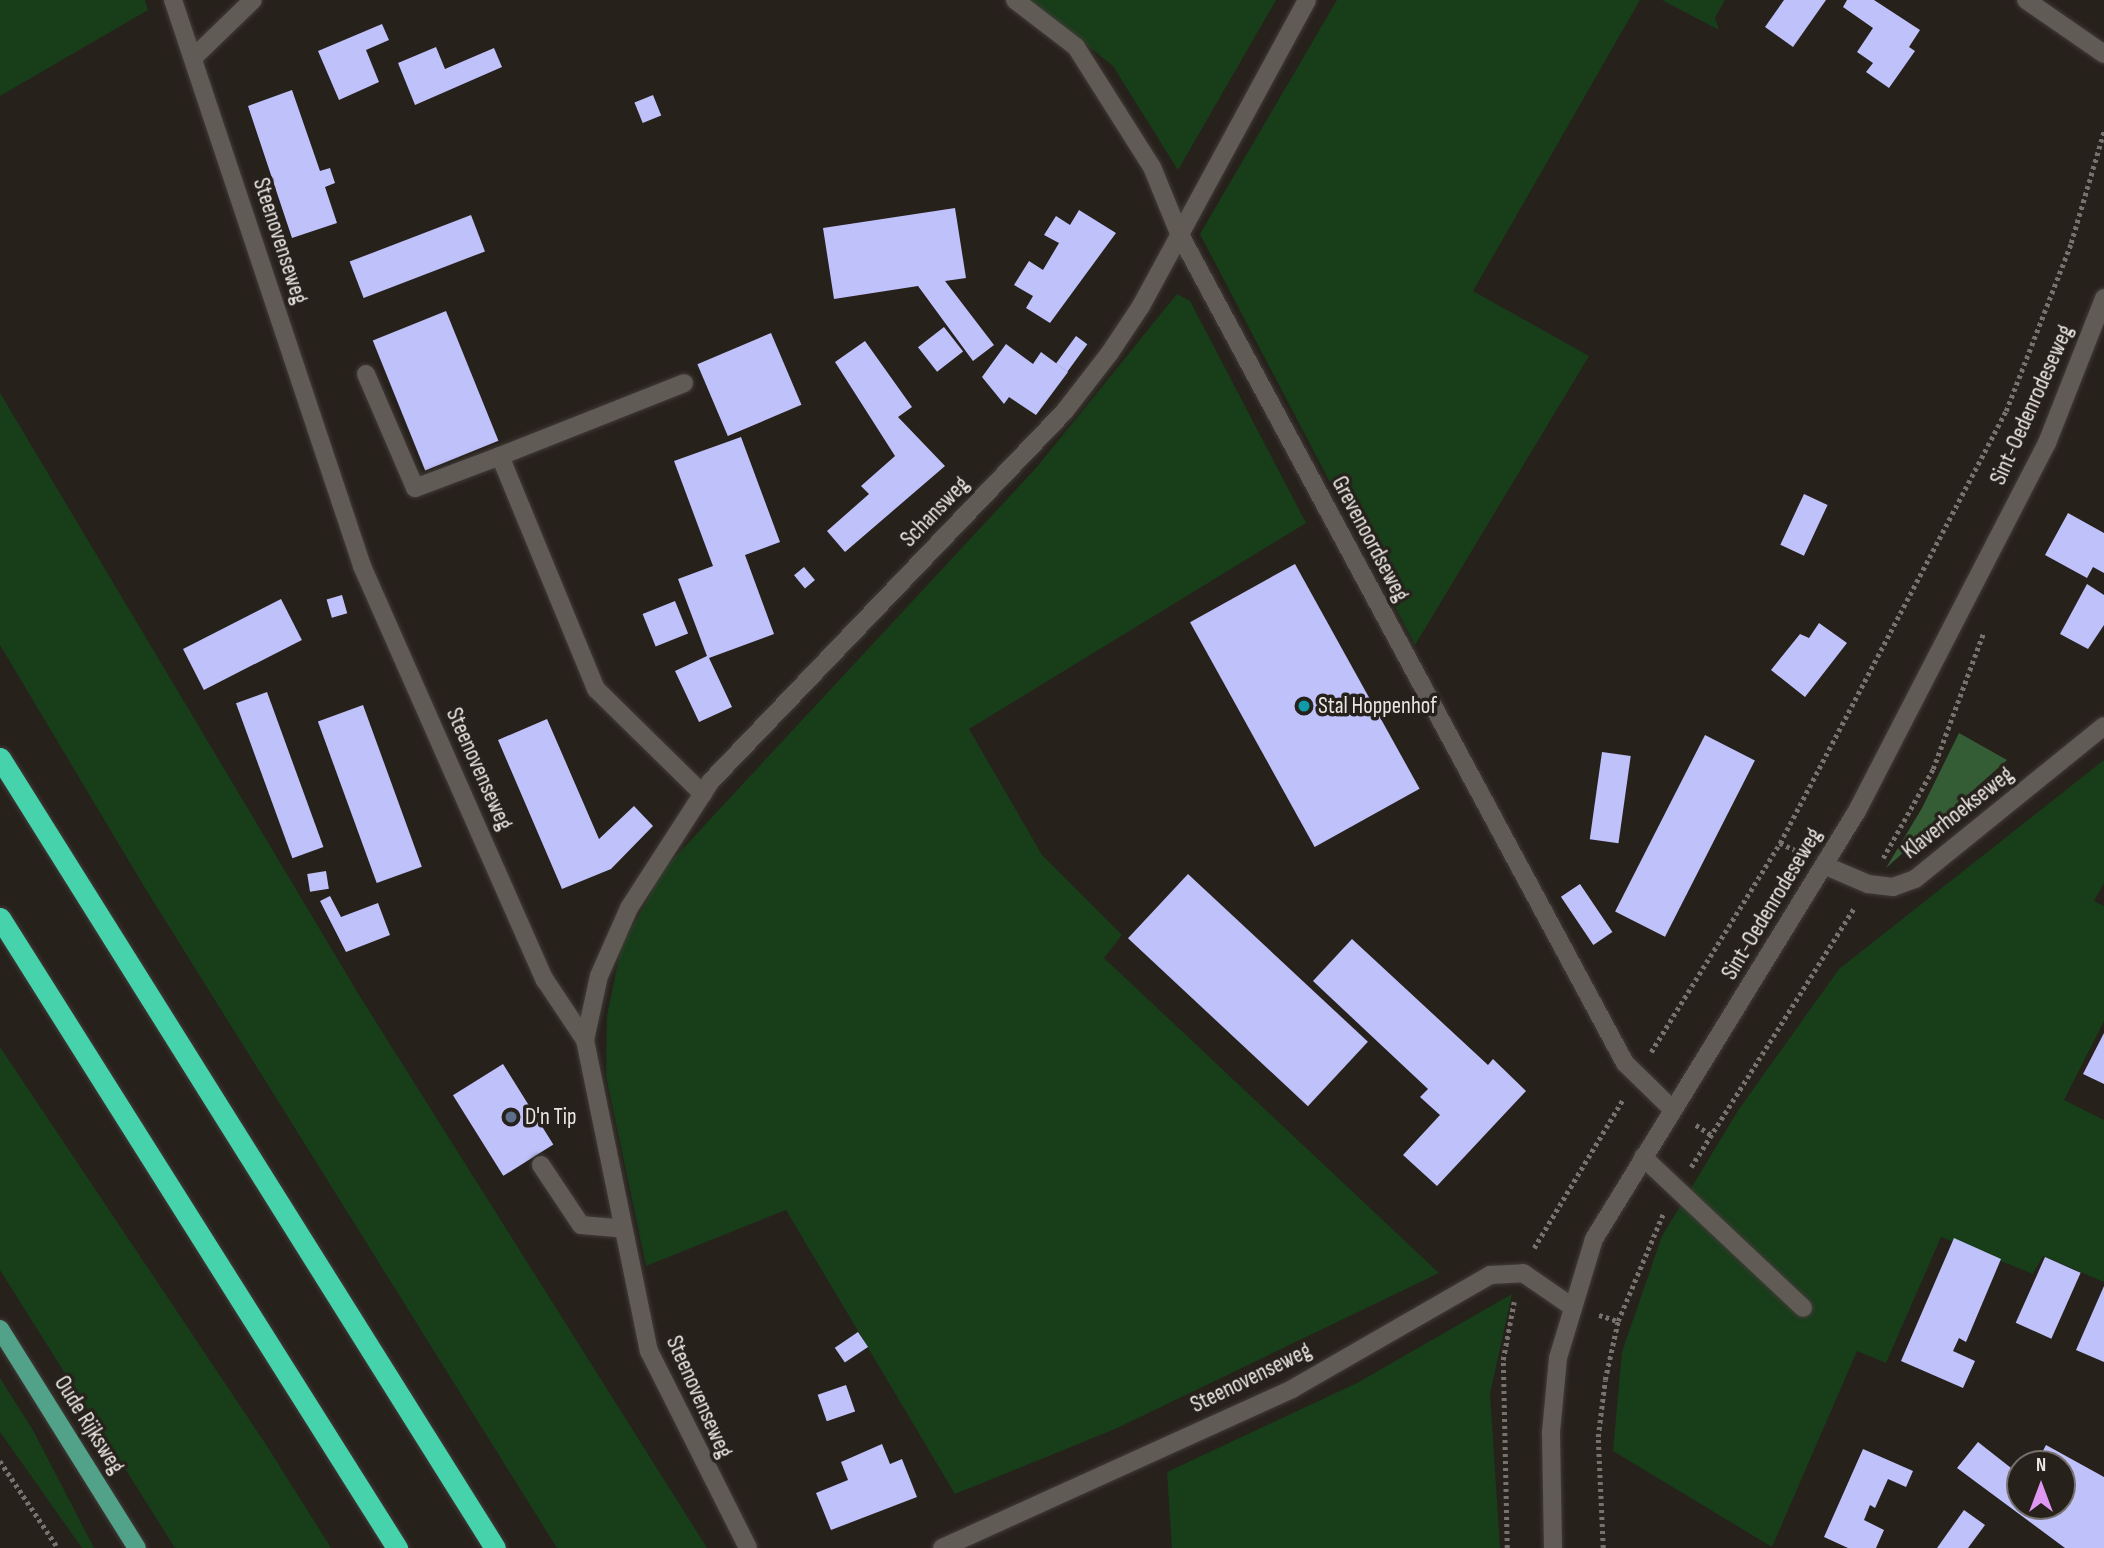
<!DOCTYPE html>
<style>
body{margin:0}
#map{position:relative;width:2104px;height:1548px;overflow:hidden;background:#27211c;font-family:"Sofia Sans Condensed",sans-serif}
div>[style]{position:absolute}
.green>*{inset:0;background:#173d19}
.forest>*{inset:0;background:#355d35}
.building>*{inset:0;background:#bfc1fa;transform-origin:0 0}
.path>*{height:4.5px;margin-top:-2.25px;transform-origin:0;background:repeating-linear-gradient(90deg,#77726e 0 3.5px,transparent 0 7px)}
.roads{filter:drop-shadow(0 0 2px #403b37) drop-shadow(0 0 2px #403b37)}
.minor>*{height:18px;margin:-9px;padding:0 9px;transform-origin:9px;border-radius:9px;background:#615b55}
.major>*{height:18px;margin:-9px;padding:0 9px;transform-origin:9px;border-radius:9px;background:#51a289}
.highway>*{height:21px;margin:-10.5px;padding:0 10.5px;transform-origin:10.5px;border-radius:10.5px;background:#46d2ab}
.dots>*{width:19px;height:19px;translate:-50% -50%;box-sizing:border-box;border:4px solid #27211c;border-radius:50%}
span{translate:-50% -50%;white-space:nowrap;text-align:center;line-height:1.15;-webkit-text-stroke:7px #27211c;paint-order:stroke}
.street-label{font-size:23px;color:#eae7e3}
.poi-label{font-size:23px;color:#eae7e3}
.left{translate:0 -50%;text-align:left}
.north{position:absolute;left:2006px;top:1450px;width:70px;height:70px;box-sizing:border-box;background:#27211c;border:2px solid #75706c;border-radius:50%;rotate:0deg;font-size:19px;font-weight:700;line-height:28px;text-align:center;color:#eae7e3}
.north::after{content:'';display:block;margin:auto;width:24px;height:32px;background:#df98f2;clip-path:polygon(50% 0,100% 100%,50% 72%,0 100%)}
</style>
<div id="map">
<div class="green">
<i style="clip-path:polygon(0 0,145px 0,148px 10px,0 96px)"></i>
<i style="clip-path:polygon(1030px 0,1276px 0,1178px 170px,1113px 66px)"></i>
<i style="clip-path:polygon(1337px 0,1640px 0,1473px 291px,1589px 356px,1415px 645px,1200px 234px)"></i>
<i style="clip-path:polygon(1662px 0,1725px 0,1715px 18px,1719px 30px)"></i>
<i style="clip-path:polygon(1177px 294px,1190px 301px,1306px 523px,969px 729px,1042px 855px,1122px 935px,1104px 958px,1439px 1273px,1115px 1429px,955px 1494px,786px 1210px,646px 1266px,606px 1076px,607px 1015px,621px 948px,664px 869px,1036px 468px)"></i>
<i style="clip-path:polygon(0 393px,359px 995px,707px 1548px,557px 1548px,145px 888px,0 645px)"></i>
<i style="clip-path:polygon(2104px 760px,2104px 883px,2094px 901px,2104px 906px,2104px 1021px,2064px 1100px,2104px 1120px,2104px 1282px,2043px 1256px,2033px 1274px,1941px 1237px,1886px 1363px,1857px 1351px,1772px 1547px,1613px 1451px,1622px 1352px,1662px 1236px,1739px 1109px,1839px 969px)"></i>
<i style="clip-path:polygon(0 1047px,267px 1446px,331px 1548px,175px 1548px,0 1270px)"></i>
<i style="clip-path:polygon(1512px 1294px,1490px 1394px,1500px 1548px,1172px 1548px,1167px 1472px,1357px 1383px)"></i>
<i style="clip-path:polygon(0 1378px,34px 1432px,94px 1548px,82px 1548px,0 1432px)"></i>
</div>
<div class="forest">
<i style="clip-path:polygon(1959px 733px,2007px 760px,1886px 868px,1922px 808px)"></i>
</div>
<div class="building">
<i style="clip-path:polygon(1784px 0,1826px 0,1793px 47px,1765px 27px)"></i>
<i style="clip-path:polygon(1847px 0,1874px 0,1920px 30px,1909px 47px,1915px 51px,1889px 88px,1866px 72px,1873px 63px,1857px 52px,1873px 28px,1843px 7px)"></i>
<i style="clip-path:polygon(382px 24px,389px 40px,366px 50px,379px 82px,339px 100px,318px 51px)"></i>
<i style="clip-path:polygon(436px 47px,445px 69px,494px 48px,502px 67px,415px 105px,398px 63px)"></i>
<i style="clip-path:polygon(292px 90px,320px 171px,330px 168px,335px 183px,325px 187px,337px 223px,292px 238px,248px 106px)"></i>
<i style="left:653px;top:95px;width:22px;height:20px;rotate:68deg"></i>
<i style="clip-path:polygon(955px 208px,966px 278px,945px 281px,994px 345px,973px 361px,918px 286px,834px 299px,823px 228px)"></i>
<i style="clip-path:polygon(1079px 210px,1116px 233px,1050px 323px,1026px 308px,1033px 296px,1014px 285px,1029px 261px,1043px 270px,1059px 243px,1044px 235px,1056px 216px,1070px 225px)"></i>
<i style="left:471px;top:215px;width:39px;height:130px;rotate:69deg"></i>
<i style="left:446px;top:311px;width:140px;height:79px;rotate:68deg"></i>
<i style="left:944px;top:327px;width:31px;height:33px;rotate:52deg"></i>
<i style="left:771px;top:333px;width:78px;height:80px;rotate:67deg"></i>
<i style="left:1076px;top:336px;width:14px;height:34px;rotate:36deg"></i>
<i style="clip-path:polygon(865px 341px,912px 407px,898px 417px,945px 466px,845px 552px,827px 531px,869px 494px,861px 486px,895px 456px,835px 362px)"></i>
<i style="clip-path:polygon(1006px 344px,1033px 364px,1041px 352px,1068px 372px,1036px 415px,1009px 397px,1004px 404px,982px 377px)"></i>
<i style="clip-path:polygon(741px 437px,780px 542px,745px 555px,774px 634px,709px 658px,732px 707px,699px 722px,675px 671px,707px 656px,678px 579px,713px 566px,674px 461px)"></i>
<i style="left:1804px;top:494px;width:26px;height:56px;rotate:25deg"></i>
<i style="clip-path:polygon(2068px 513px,2104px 533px,2104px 573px,2093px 567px,2087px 578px,2045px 555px)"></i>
<i style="left:1295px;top:564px;width:257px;height:120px;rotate:61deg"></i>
<i style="left:804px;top:567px;width:17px;height:13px;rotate:50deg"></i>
<i style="clip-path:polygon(2087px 584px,2104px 595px,2104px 625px,2088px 649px,2060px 634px)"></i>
<i style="left:342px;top:595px;width:19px;height:16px;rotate:74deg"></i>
<i style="left:281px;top:599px;width:46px;height:110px;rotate:63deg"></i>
<i style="left:675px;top:601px;width:35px;height:35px;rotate:68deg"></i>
<i style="clip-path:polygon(1819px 623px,1847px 643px,1805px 697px,1771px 670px,1800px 634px,1809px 638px)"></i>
<i style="left:267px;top:692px;width:165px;height:33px;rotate:70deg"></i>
<i style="left:363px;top:705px;width:172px;height:48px;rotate:70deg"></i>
<i style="clip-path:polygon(547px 719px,599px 839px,634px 806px,653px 826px,611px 869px,562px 889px,498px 740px)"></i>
<i style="left:1705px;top:735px;width:56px;height:198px;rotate:27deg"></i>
<i style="left:1602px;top:752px;width:29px;height:88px;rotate:8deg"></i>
<i style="left:326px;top:871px;width:18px;height:19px;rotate:81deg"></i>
<i style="left:1188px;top:874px;width:246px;height:88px;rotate:43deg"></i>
<i style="left:1580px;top:884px;width:58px;height:23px;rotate:56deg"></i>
<i style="clip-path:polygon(330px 896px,341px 917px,378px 903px,390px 935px,346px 952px,320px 901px)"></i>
<i style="clip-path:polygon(1352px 939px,1488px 1065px,1493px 1059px,1526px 1091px,1437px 1186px,1403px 1155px,1440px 1115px,1420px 1097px,1428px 1089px,1313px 981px)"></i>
<i style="clip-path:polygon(2104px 1033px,2104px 1084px,2083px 1074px)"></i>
<i style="left:503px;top:1064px;width:95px;height:59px;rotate:58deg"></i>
<i style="clip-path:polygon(1954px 1238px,2001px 1259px,1966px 1342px,1959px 1338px,1953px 1351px,1975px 1361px,1963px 1388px,1901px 1361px)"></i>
<i style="left:2045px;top:1257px;width:39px;height:72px;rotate:24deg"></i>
<i style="clip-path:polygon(2104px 1286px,2104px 1362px,2076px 1350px)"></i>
<i style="left:858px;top:1332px;width:18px;height:28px;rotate:56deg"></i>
<i style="left:846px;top:1385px;width:28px;height:30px;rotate:71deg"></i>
<i style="clip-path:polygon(1978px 1442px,2020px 1475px,2020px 1506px,2062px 1506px,2062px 1464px,2036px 1464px,2046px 1445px,2104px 1477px,2104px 1548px,2065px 1548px,1957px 1468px)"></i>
<i style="clip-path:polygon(882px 1444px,890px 1464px,902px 1459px,917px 1497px,831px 1530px,816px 1493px,848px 1480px,841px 1462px)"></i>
<i style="clip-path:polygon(1863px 1449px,1913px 1471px,1906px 1487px,1888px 1479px,1875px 1508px,1870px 1505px,1864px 1520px,1884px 1530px,1876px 1548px,1848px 1548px,1824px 1537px)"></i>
<i style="clip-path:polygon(1964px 1510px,1985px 1525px,1968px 1548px,1937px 1548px)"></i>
</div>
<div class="path">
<i style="left:1780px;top:843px;width:23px;rotate:25deg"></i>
<i style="left:1883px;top:858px;width:102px;rotate:-60.7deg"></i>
<i style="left:1933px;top:769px;width:144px;rotate:-69.7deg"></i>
<i style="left:1651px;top:1052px;width:246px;rotate:-58.3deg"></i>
<i style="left:1780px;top:843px;width:488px;rotate:-62.4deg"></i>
<i style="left:2006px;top:411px;width:180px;rotate:-68.8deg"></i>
<i style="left:2071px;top:243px;width:117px;rotate:-73.6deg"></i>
<i style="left:1696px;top:1125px;width:20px;rotate:33deg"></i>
<i style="left:1691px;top:1167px;width:306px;rotate:-57.8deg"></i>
<i style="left:1534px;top:1248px;width:174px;rotate:-59.1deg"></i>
<i style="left:1599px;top:1315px;width:20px;rotate:18deg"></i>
<i style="left:0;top:1461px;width:105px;rotate:56.3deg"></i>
<i style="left:1507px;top:1548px;width:188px;rotate:-91.2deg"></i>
<i style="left:1503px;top:1360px;width:59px;rotate:-79.3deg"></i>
<i style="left:1603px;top:1548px;width:111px;rotate:-92.6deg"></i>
<i style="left:1598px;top:1437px;width:57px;rotate:-83deg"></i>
<i style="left:1605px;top:1380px;width:60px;rotate:-77.6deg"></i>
<i style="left:1618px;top:1321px;width:116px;rotate:-67.2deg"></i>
</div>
<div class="roads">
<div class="minor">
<i style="left:173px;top:0;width:597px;rotate:71.53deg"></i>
<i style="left:362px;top:566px;width:453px;rotate:66.2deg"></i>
<i style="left:545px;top:980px;width:72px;rotate:56.3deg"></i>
<i style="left:585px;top:1040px;width:318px;rotate:78.4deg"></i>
<i style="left:649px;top:1351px;width:220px;rotate:63.3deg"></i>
<i style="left:1015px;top:0;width:77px;rotate:37.6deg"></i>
<i style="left:1076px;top:47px;width:142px;rotate:57.7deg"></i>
<i style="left:1152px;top:167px;width:71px;rotate:67.8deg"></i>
<i style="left:1179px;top:233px;width:942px;rotate:61.75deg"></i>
<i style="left:1625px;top:1063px;width:67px;rotate:44.4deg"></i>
<i style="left:2026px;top:0;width:95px;rotate:34.7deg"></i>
<i style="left:193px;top:58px;width:83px;rotate:-44deg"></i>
<i style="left:366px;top:374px;width:124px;rotate:66.7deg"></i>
<i style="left:415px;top:488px;width:91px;rotate:-20.6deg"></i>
<i style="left:500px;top:456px;width:252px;rotate:67.6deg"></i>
<i style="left:596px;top:689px;width:150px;rotate:44.5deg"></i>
<i style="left:500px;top:456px;width:198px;rotate:-21.6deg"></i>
<i style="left:1826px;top:866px;width:46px;rotate:23.2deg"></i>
<i style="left:1868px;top:884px;width:25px;rotate:7deg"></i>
<i style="left:1893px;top:887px;width:23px;rotate:-20deg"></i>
<i style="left:1915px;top:879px;width:243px;rotate:-39deg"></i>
<i style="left:585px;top:1040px;width:66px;rotate:-77.7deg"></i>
<i style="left:599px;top:976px;width:74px;rotate:-66.2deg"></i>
<i style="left:629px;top:908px;width:151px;rotate:-57.2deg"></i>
<i style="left:711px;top:781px;width:511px;rotate:-46.27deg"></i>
<i style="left:1064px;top:412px;width:73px;rotate:-52.2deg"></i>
<i style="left:1109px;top:354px;width:58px;rotate:-56.3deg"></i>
<i style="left:1141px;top:306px;width:348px;rotate:-61.5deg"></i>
<i style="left:1643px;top:1157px;width:220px;rotate:43.3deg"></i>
<i style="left:541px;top:1165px;width:72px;rotate:56.3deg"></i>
<i style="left:581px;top:1225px;width:38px;rotate:5deg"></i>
<i style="left:942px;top:1548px;width:384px;rotate:-24.4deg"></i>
<i style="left:1292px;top:1389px;width:228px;rotate:-29.9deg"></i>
<i style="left:1490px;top:1275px;width:33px;rotate:-3deg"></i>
<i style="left:1523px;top:1273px;width:58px;rotate:34.5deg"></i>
<i style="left:1553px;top:1548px;width:116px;rotate:-91deg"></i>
<i style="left:1551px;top:1432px;width:74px;rotate:-84.6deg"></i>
<i style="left:1558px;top:1358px;width:124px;rotate:-73.2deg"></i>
<i style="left:1594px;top:1239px;width:502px;rotate:-58.43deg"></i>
<i style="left:1857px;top:811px;width:414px;rotate:-62.7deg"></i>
<i style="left:2047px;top:443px;width:156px;rotate:-68.5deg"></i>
</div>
<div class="major">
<i style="left:0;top:1329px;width:258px;rotate:58deg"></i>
</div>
<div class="highway">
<i style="left:0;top:758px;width:932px;rotate:57.93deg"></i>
<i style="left:0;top:918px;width:745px;rotate:57.78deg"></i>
</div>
</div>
<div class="dots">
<i style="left:1304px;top:706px;background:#0f9aa8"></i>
<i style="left:511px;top:1117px;background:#5c6f8a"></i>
</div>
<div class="street-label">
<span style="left:280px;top:241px;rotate:72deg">Steenovenseweg</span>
<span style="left:2032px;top:405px;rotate:-66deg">Sint-Oedenrodeseweg</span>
<span style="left:935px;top:512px;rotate:-46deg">Schansweg</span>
<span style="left:1370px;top:539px;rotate:62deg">Grevenoordseweg</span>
<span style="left:479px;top:769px;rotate:66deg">Steenovenseweg</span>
<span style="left:1958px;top:813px;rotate:-38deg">Klaverhoekseweg</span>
<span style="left:1772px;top:904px;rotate:-59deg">Sint-Oedenrodeseweg</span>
<span style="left:1251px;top:1378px;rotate:-26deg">Steenovenseweg</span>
<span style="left:699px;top:1397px;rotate:66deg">Steenovenseweg</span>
<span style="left:89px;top:1425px;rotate:58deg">Oude Rijksweg</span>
</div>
<div class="poi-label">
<span class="left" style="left:1318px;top:706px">Stal Hoppenhof</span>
<span class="left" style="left:525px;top:1117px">D'n Tip</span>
</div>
<div class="north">N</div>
</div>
